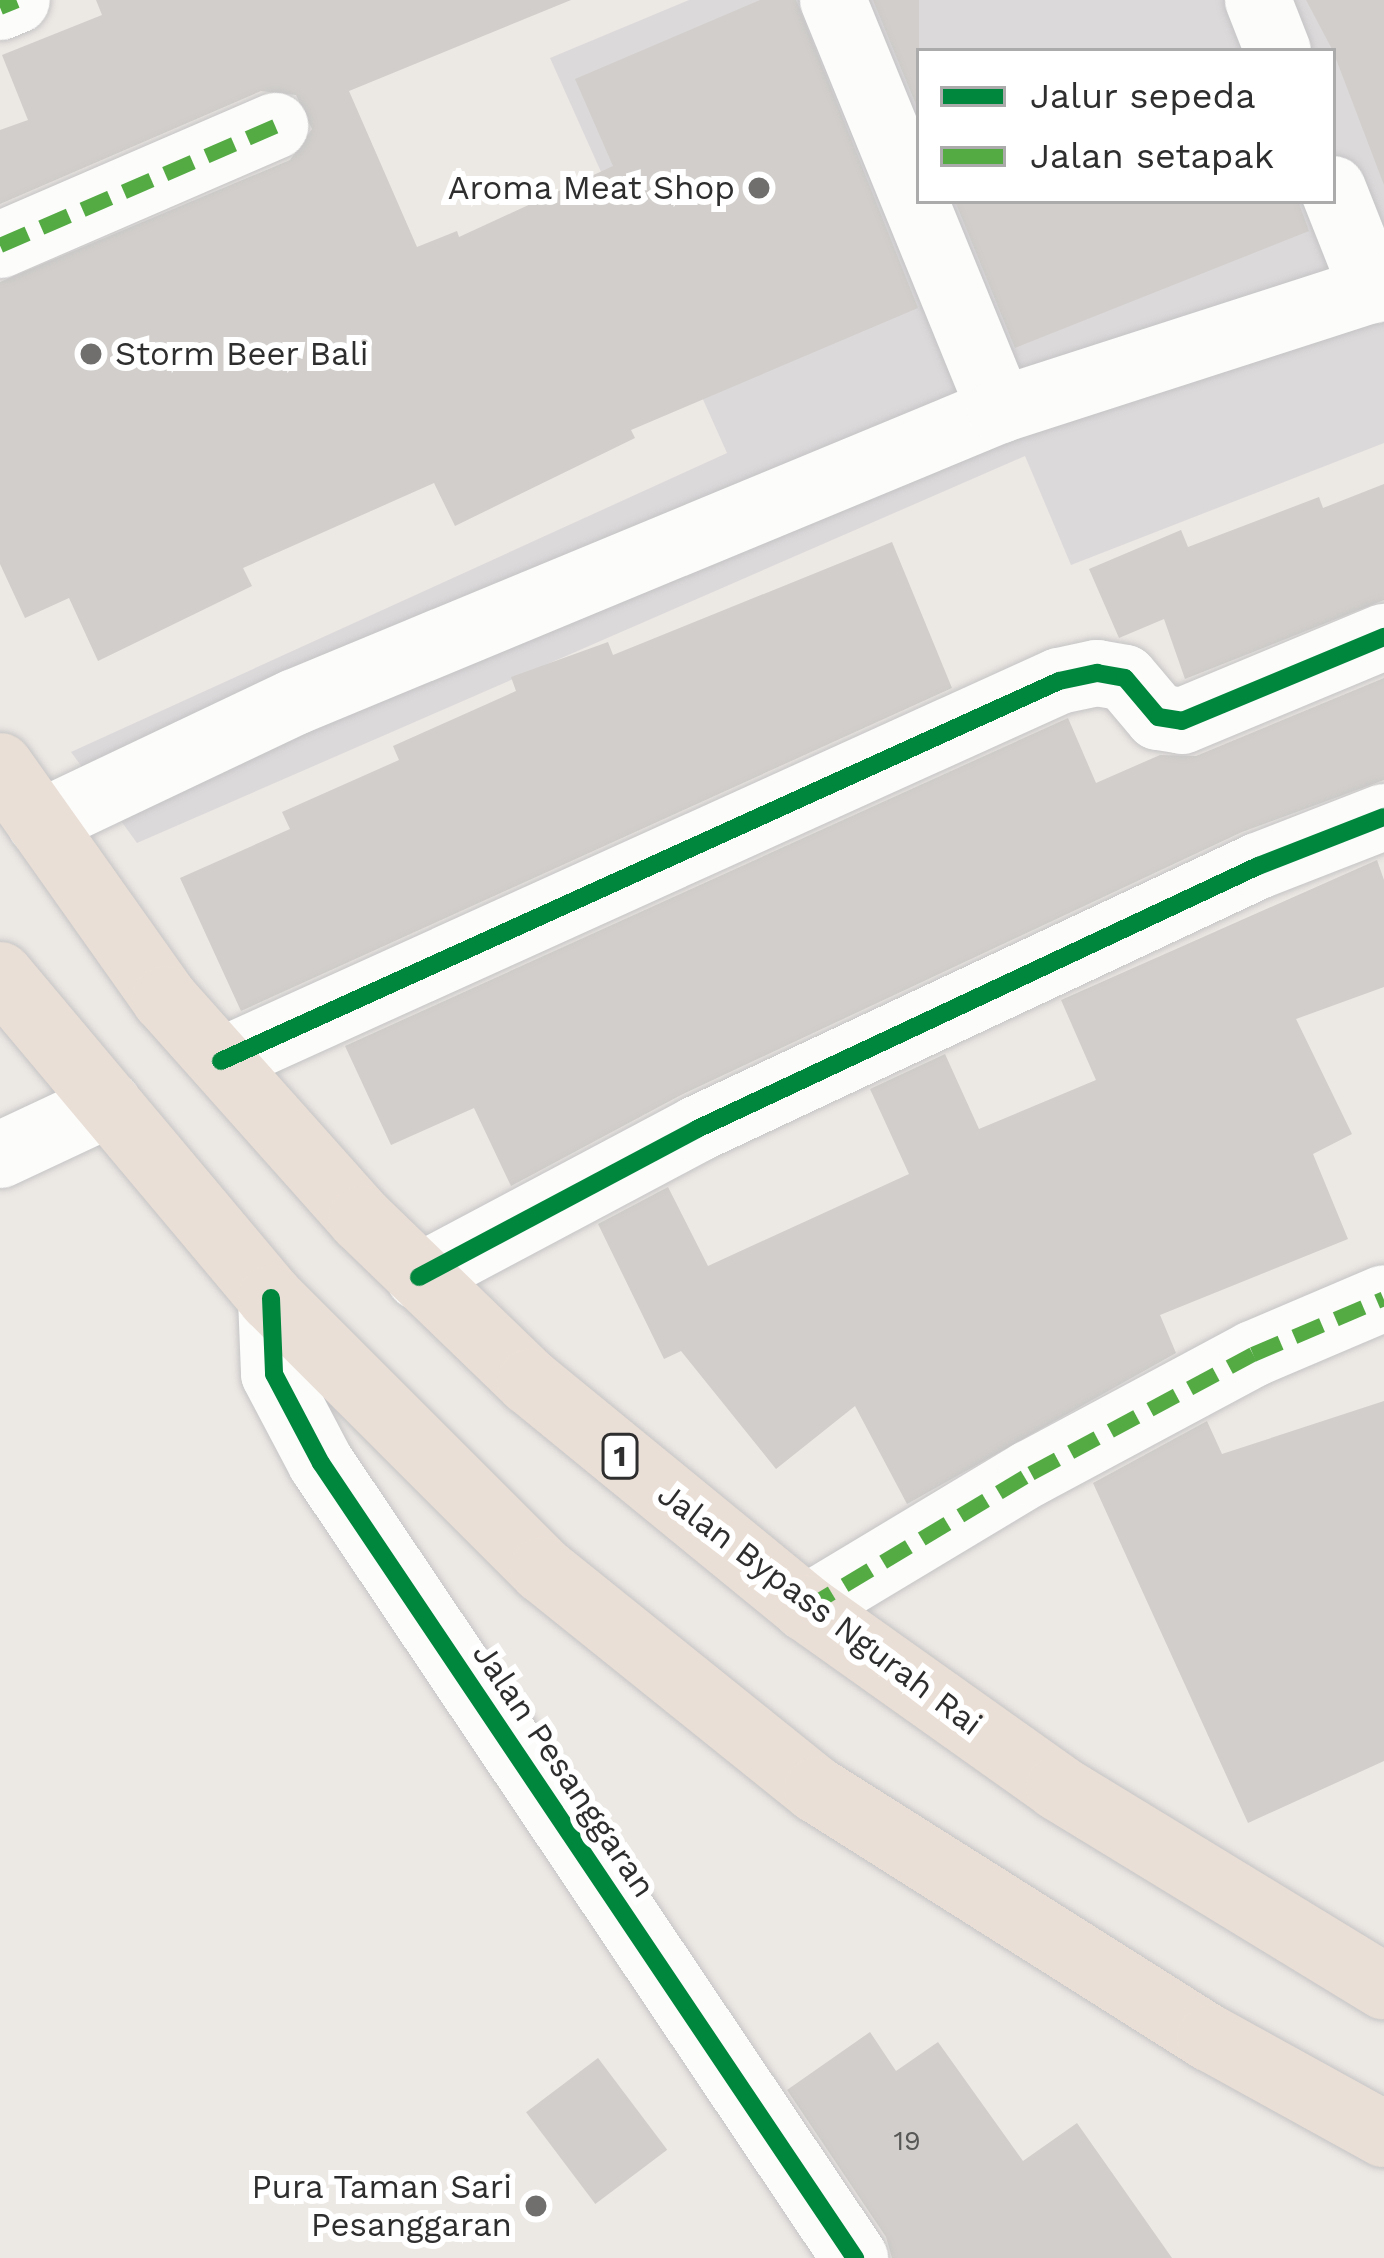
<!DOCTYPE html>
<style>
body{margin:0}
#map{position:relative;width:1384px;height:2258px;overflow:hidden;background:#ece8e4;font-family:"Work Sans",sans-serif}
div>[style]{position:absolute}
.industrial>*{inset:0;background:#dcd9db}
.building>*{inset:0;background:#d1cecb;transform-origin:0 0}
.roads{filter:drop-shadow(0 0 3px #c5c4c5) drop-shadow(0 0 3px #c5c4c5)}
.minor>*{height:66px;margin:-33px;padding:0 33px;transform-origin:33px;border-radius:33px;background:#fcfcfb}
.highway>*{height:66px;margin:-33px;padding:0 33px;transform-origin:33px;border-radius:33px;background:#eadfd6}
.quiet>*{height:15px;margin-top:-7.5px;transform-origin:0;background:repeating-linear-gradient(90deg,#54ab44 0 30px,transparent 0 45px)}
.cycleway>*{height:18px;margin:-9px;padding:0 9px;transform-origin:9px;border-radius:9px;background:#00873e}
.dots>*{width:33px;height:33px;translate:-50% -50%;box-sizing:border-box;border:6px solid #fff;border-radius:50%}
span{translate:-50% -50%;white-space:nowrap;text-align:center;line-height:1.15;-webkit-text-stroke:12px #fff;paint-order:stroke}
.number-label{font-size:27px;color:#585857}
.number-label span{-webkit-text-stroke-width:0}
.shield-label span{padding:3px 9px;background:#fff;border:3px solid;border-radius:9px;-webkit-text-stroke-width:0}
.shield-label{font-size:30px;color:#2e2e2e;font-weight:700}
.poi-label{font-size:33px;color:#2e2e2e}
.right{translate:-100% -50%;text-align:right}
.left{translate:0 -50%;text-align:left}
.street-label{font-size:33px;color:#2e2e2e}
.legend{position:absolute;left:916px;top:48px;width:420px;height:156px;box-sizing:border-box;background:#fff;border:3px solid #ababab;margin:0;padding:15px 21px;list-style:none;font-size:36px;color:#2e2e2e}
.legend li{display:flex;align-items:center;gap:24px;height:60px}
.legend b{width:60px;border:3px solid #ababab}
</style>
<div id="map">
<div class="industrial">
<i style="clip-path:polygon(evenodd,689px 0,1384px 0,1384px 443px,1071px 565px,1025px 456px,137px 843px,71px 752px,727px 453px,550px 58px,689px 0,919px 51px,1333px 51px,1333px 201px,919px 201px,919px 51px)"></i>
</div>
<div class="building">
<i style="clip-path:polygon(96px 0,571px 0,349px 91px,417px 247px,457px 231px,459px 237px,613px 166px,575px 79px,760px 0,796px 0,918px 308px,631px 430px,635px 438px,455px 526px,434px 483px,243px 568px,252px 586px,98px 661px,69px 598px,25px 618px,0 564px,0 282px,290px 160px,312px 129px,296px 95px,261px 91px,0 204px,0 130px,28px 120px,2px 55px,102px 15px)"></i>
<i style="clip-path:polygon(873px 0,919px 0,919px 112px)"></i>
<i style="clip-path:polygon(1306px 0,1384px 0,1384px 185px,1333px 51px)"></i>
<i style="clip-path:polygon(955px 201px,1298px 201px,1309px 231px,1015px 348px)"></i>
<i style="clip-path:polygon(1384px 484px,1384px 600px,1185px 679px,1164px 619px,1119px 638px,1089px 569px,1181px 530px,1188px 547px,1319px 497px,1323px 508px)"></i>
<i style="clip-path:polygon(892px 542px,952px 688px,241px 1011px,180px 878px,290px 829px,282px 812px,399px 760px,393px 746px,516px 691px,511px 677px,608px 642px,613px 655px)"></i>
<i style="clip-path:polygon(1384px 678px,1384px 780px,1242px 832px,681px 1095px,511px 1186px,474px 1108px,391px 1145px,345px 1046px,1068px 718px,1096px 783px,1160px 755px,1196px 756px)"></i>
<i style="clip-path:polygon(1377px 860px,1384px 880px,1384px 987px,1296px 1019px,1352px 1134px,1313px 1154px,1348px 1239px,1160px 1315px,1176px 1353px,907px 1504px,855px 1406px,776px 1469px,681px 1351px,664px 1359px,598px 1224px,668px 1187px,708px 1266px,909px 1174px,870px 1089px,945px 1054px,979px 1129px,1096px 1080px,1061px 1000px)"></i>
<i style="clip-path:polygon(1384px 1401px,1384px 1761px,1248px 1823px,1093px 1483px,1207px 1421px,1222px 1454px)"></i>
<i style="clip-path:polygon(870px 2032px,896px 2071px,938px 2042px,1023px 2161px,1077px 2123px,1172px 2258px,892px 2258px,886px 2237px,787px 2090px)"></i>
<i style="left:598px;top:2058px;width:115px;height:90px;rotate:53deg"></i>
</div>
<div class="roads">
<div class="minor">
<i style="left:833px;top:0;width:443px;rotate:67.8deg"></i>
<i style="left:1258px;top:0;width:55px;rotate:68.6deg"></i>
<i style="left:0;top:7px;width:18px;rotate:-22deg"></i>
<i style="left:1333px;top:189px;width:109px;rotate:68.4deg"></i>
<i style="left:0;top:245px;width:300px;rotate:-23.4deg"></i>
<i style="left:40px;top:823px;width:282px;rotate:-25.4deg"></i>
<i style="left:295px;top:702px;width:763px;rotate:-22.5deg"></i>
<i style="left:1000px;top:410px;width:404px;rotate:-17.9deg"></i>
<i style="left:221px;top:1061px;width:920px;rotate:-24.39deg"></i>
<i style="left:1059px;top:681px;width:39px;rotate:-12deg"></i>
<i style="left:1097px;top:673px;width:28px;rotate:10deg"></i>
<i style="left:1125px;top:678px;width:51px;rotate:49.8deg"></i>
<i style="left:1158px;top:717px;width:24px;rotate:9deg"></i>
<i style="left:1182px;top:721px;width:219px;rotate:-22.6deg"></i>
<i style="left:0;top:1155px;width:120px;rotate:-25.1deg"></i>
<i style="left:419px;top:1277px;width:315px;rotate:-28deg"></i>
<i style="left:697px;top:1129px;width:620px;rotate:-25.12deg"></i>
<i style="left:1258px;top:866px;width:135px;rotate:-21.3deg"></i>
<i style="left:271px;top:1298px;width:76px;rotate:87.7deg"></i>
<i style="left:274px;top:1374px;width:101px;rotate:62.2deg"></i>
<i style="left:321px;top:1463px;width:958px;rotate:56.11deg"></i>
<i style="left:806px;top:1608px;width:262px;rotate:-31deg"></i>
<i style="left:1031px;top:1473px;width:252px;rotate:-28.2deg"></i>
<i style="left:1253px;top:1354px;width:142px;rotate:-23.1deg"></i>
</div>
<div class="highway">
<i style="left:0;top:766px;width:286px;rotate:54.7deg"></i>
<i style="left:165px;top:999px;width:295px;rotate:48.3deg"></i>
<i style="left:361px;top:1219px;width:235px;rotate:44deg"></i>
<i style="left:530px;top:1382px;width:357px;rotate:39.3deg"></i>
<i style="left:806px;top:1608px;width:310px;rotate:35.4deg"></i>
<i style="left:1059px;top:1788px;width:381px;rotate:31.4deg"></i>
<i style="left:0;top:975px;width:422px;rotate:50deg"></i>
<i style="left:271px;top:1298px;width:385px;rotate:45deg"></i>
<i style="left:543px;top:1570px;width:351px;rotate:38.8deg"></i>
<i style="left:817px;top:1790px;width:465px;rotate:32.3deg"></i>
<i style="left:1210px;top:2038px;width:199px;rotate:28.9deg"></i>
</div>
</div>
<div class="quiet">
<i style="left:0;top:7px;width:18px;rotate:-22deg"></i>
<i style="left:0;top:245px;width:300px;rotate:-23.4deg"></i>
<i style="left:806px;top:1608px;width:262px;rotate:-31deg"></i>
<i style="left:1031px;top:1473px;width:252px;rotate:-28.2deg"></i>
<i style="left:1253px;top:1354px;width:142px;rotate:-23.1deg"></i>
</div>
<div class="cycleway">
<i style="left:221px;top:1061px;width:920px;rotate:-24.39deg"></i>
<i style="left:1059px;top:681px;width:39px;rotate:-12deg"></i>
<i style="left:1097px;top:673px;width:28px;rotate:10deg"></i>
<i style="left:1125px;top:678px;width:51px;rotate:49.8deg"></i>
<i style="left:1158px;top:717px;width:24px;rotate:9deg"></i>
<i style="left:1182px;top:721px;width:219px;rotate:-22.6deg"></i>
<i style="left:419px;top:1277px;width:315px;rotate:-28deg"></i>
<i style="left:697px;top:1129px;width:620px;rotate:-25.12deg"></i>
<i style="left:1258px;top:866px;width:135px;rotate:-21.3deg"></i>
<i style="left:271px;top:1298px;width:76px;rotate:87.7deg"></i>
<i style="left:274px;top:1374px;width:101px;rotate:62.2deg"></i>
<i style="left:321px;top:1463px;width:958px;rotate:56.11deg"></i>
</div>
<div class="dots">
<i style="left:759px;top:188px;background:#706f6e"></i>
<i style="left:91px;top:354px;background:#706f6e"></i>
<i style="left:536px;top:2206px;background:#706f6e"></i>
</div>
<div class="number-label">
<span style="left:907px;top:2142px">19</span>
</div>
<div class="shield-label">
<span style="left:620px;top:1456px">1</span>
</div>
<div class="poi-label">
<span class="right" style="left:735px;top:188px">Aroma Meat Shop</span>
<span class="left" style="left:115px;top:354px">Storm Beer Bali</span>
<span class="right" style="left:512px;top:2206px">Pura Taman Sari<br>Pesanggaran</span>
</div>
<div class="street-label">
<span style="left:820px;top:1609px;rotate:37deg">Jalan Bypass Ngurah Rai</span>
<span style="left:564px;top:1770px;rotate:56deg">Jalan Pesanggaran</span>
</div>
<ul class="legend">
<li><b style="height:15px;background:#00873e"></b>Jalur sepeda</li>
<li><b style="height:15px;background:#54ab44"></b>Jalan setapak</li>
</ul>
</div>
